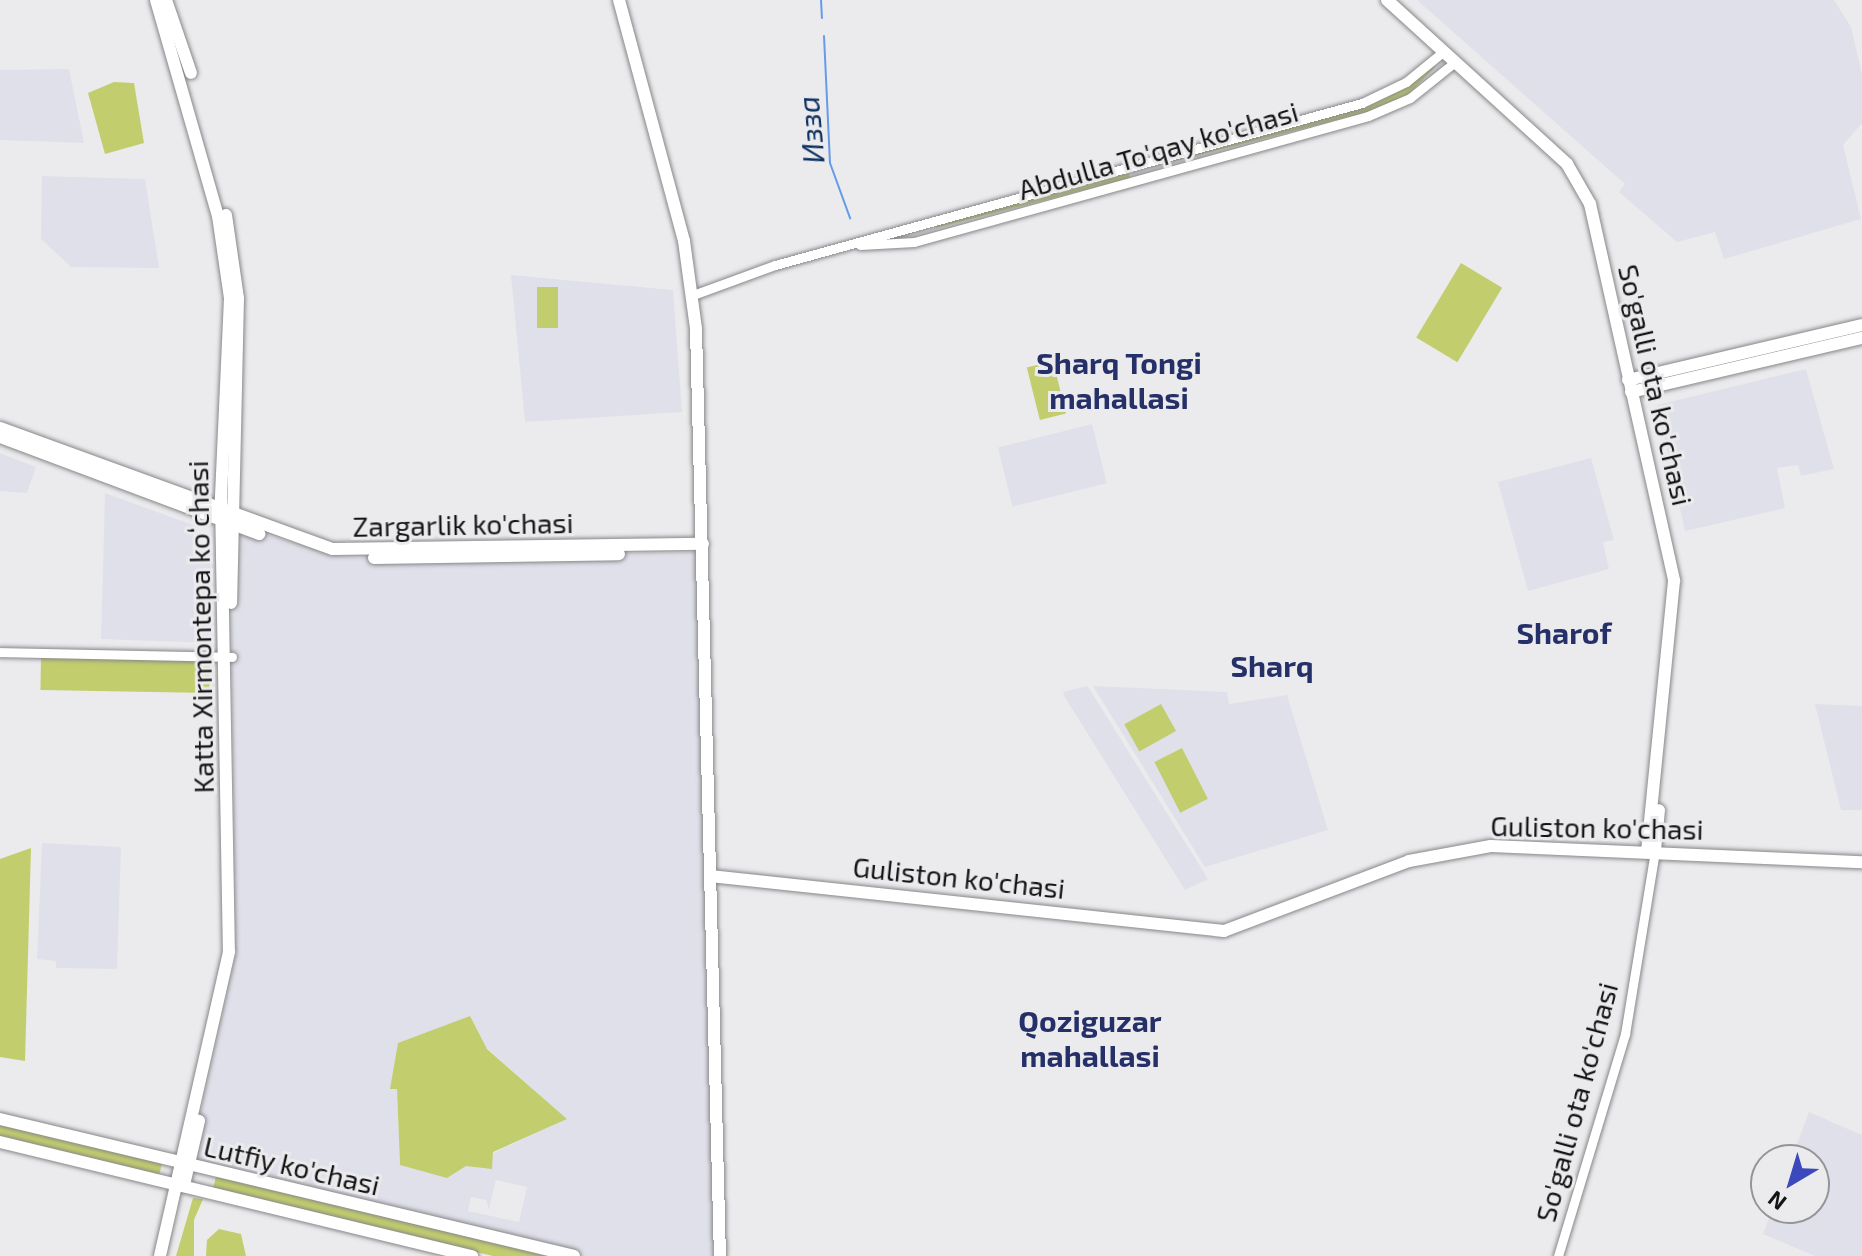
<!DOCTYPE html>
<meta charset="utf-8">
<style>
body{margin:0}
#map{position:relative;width:1862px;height:1256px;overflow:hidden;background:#ebebee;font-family:"Exo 2",sans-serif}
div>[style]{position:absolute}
.built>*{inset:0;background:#e0e0ea;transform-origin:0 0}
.green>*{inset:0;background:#c2ce6d;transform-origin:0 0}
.stream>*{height:2px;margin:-1px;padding:0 1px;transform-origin:1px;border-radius:1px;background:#669be7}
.roads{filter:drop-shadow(0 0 2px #878789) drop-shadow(0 0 2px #878789)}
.minor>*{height:9px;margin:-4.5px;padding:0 4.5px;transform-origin:4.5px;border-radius:4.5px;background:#fff}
.major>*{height:12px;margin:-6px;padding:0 6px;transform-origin:6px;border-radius:6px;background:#fff}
span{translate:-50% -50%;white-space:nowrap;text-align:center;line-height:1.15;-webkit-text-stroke:6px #ebebee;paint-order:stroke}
.street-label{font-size:28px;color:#151415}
.water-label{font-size:30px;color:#0d3160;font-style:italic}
.neighbourhood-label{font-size:30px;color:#252f68;font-weight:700}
.north{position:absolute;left:1750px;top:1144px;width:80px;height:80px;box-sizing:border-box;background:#ebebee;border:2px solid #959597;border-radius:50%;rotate:218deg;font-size:22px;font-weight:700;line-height:32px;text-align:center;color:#151415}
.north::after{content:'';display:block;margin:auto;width:28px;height:36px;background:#3b49bc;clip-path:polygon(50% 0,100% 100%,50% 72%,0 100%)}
</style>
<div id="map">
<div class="built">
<i style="clip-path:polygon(1417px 0,1834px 0,1851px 27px,1862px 74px,1862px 123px,1843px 145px,1861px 219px,1724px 259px,1715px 232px,1677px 242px,1619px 192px,1625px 184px)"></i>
<i style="clip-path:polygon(69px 69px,84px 143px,0 140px,0 70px)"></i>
<i style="clip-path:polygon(42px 176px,145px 179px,159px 268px,71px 267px,41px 239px)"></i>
<i style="clip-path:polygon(511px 275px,673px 290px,682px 412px,525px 422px)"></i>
<i style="clip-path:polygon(1806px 369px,1834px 469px,1801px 476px,1798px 465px,1777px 468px,1785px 508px,1685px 531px,1657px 405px)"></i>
<i style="left:1092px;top:424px;width:61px;height:97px;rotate:76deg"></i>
<i style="clip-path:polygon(0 453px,36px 467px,27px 493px,0 491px)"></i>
<i style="clip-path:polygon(1591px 458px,1614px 540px,1603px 542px,1609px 569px,1528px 591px,1498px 482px)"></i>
<i style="clip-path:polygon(105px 493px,193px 525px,193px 543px,210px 544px,210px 643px,101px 639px)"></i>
<i style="clip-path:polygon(evenodd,230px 525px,348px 558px,703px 552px,713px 1256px,574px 1256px,189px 1166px,236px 953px,230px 525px,487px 1048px,566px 1119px,466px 1166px,400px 1165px,397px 1089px,487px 1048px,230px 525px,496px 1180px,527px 1187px,519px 1222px,468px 1211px,471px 1197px,486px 1200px,489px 1209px,496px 1180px)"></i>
<i style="clip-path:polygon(1087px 686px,1090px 690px,1208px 879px,1185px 890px,1066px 699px,1063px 692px)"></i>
<i style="clip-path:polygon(1093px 686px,1227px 692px,1229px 704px,1287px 695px,1328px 830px,1205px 867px)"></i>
<i style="clip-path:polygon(1815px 704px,1862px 706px,1862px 810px,1841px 810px)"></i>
<i style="clip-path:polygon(42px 843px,121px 847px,117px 969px,56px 968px,56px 961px,37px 959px)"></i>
<i style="clip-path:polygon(1809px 1112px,1862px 1135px,1862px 1256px,1815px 1256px,1763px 1234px,1773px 1208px,1814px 1208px,1814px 1160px,1791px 1160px)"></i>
</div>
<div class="green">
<i style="clip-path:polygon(1437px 65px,1408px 95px,1368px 112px,1139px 170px,1372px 103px)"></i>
<i style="clip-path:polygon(114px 82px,134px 83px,144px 143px,105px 154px,88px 93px)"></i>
<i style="clip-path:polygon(1128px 171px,1130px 178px,936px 228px,936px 225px)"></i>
<i style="left:1461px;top:263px;width:48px;height:87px;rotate:31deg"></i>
<i style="left:537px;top:287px;width:21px;height:41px"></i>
<i style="left:1053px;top:361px;width:54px;height:27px;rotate:76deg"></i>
<i style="left:41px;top:657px;width:169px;height:33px;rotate:1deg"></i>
<i style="left:1161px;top:704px;width:31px;height:42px;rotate:61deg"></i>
<i style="left:1182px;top:748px;width:57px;height:31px;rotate:63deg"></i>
<i style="clip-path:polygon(31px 848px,25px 1061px,0 1057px,0 859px)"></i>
<i style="clip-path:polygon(470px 1016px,487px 1049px,567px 1119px,493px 1152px,492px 1169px,466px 1166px,447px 1178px,400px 1165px,397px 1089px,390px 1089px,398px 1043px)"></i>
<i style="clip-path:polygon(0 1125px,162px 1163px,159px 1176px,0 1136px)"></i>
<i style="clip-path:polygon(216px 1176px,547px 1256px,493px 1256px,213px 1189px)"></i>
<i style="clip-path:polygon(193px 1198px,203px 1199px,194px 1220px,194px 1256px,176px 1256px)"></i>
<i style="clip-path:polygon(219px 1229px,241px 1234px,246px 1256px,206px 1256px,207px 1240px)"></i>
</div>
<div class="stream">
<i style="left:821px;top:0;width:18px;rotate:87deg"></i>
<i style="left:824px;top:36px;width:127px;rotate:87.3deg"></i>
<i style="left:830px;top:163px;width:59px;rotate:70deg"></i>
</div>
<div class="roads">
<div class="minor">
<i style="left:860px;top:245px;width:54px;rotate:-3.2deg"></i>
<i style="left:914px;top:242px;width:471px;rotate:-15.5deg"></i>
<i style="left:1368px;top:116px;width:46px;rotate:-23.2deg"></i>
<i style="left:1410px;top:98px;width:58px;rotate:-38.7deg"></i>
<i style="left:693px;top:295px;width:87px;rotate:-20.1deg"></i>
<i style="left:775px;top:265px;width:609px;rotate:-15.43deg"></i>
<i style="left:1362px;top:103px;width:49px;rotate:-25.5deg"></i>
<i style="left:1406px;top:82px;width:49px;rotate:-39.2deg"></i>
<i style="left:0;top:652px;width:232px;rotate:1.2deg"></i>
<i style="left:1558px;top:1256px;width:232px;rotate:-73.2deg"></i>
<i style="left:1625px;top:1034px;width:186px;rotate:-80.7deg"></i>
</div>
<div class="major">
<i style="left:156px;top:0;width:225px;rotate:74deg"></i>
<i style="left:218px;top:216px;width:83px;rotate:81.7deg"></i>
<i style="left:230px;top:298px;width:201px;rotate:92.6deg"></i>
<i style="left:221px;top:499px;width:453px;rotate:89deg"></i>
<i style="left:229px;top:952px;width:312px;rotate:102.8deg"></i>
<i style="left:166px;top:0;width:77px;rotate:71.1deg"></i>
<i style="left:619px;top:0;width:250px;rotate:74.9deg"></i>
<i style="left:684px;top:241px;width:89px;rotate:82.2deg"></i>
<i style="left:696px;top:329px;width:927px;rotate:88.52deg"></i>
<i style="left:1387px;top:0;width:244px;rotate:42.3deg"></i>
<i style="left:1567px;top:164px;width:46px;rotate:60.1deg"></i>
<i style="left:1590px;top:204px;width:386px;rotate:77.4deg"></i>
<i style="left:1674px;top:581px;width:270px;rotate:95.7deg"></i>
<i style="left:226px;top:215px;width:84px;rotate:81.8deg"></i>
<i style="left:238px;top:298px;width:305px;rotate:91.3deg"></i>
<i style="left:1628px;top:380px;width:240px;rotate:-13.2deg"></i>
<i style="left:1631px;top:392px;width:237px;rotate:-13.2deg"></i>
<i style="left:0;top:428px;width:354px;rotate:20deg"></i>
<i style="left:333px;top:549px;width:370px;rotate:-0.8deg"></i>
<i style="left:0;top:437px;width:277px;rotate:20.5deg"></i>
<i style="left:374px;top:558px;width:245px;rotate:-0.9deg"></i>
<i style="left:1655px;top:850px;width:40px;rotate:-84.3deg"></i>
<i style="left:710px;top:876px;width:517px;rotate:6.11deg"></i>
<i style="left:1224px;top:931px;width:198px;rotate:-20.7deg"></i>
<i style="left:1409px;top:861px;width:83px;rotate:-10.4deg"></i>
<i style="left:1491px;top:846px;width:371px;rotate:2.5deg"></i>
<i style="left:0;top:1119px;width:590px;rotate:13.42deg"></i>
<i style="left:0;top:1142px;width:486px;rotate:13.6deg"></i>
<i style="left:184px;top:1185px;width:66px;rotate:-76.8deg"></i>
</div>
</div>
<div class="street-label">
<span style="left:1158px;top:150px;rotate:-16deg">Abdulla To'qay ko'chasi</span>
<span style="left:1656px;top:385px;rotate:77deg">So'galli ota ko'chasi</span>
<span style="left:463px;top:524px;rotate:-1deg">Zargarlik ko'chasi</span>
<span style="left:200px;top:627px;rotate:-91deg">Katta Xirmontepa koʻchasi</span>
<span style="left:1597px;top:827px;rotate:1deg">Guliston ko'chasi</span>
<span style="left:959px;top:877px;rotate:6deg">Guliston ko'chasi</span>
<span style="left:1576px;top:1102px;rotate:-75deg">So'galli ota ko'chasi</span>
<span style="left:292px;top:1165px;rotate:13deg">Lutfiy ko'chasi</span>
</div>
<div class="water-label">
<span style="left:810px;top:130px;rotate:-95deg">Изза</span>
</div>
<div class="neighbourhood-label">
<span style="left:1119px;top:379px">Sharq Tongi<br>mahallasi</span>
<span style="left:1564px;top:632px">Sharof</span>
<span style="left:1272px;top:665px">Sharq</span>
<span style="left:1090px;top:1037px">Qoziguzar<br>mahallasi</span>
</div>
<div class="north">N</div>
</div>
